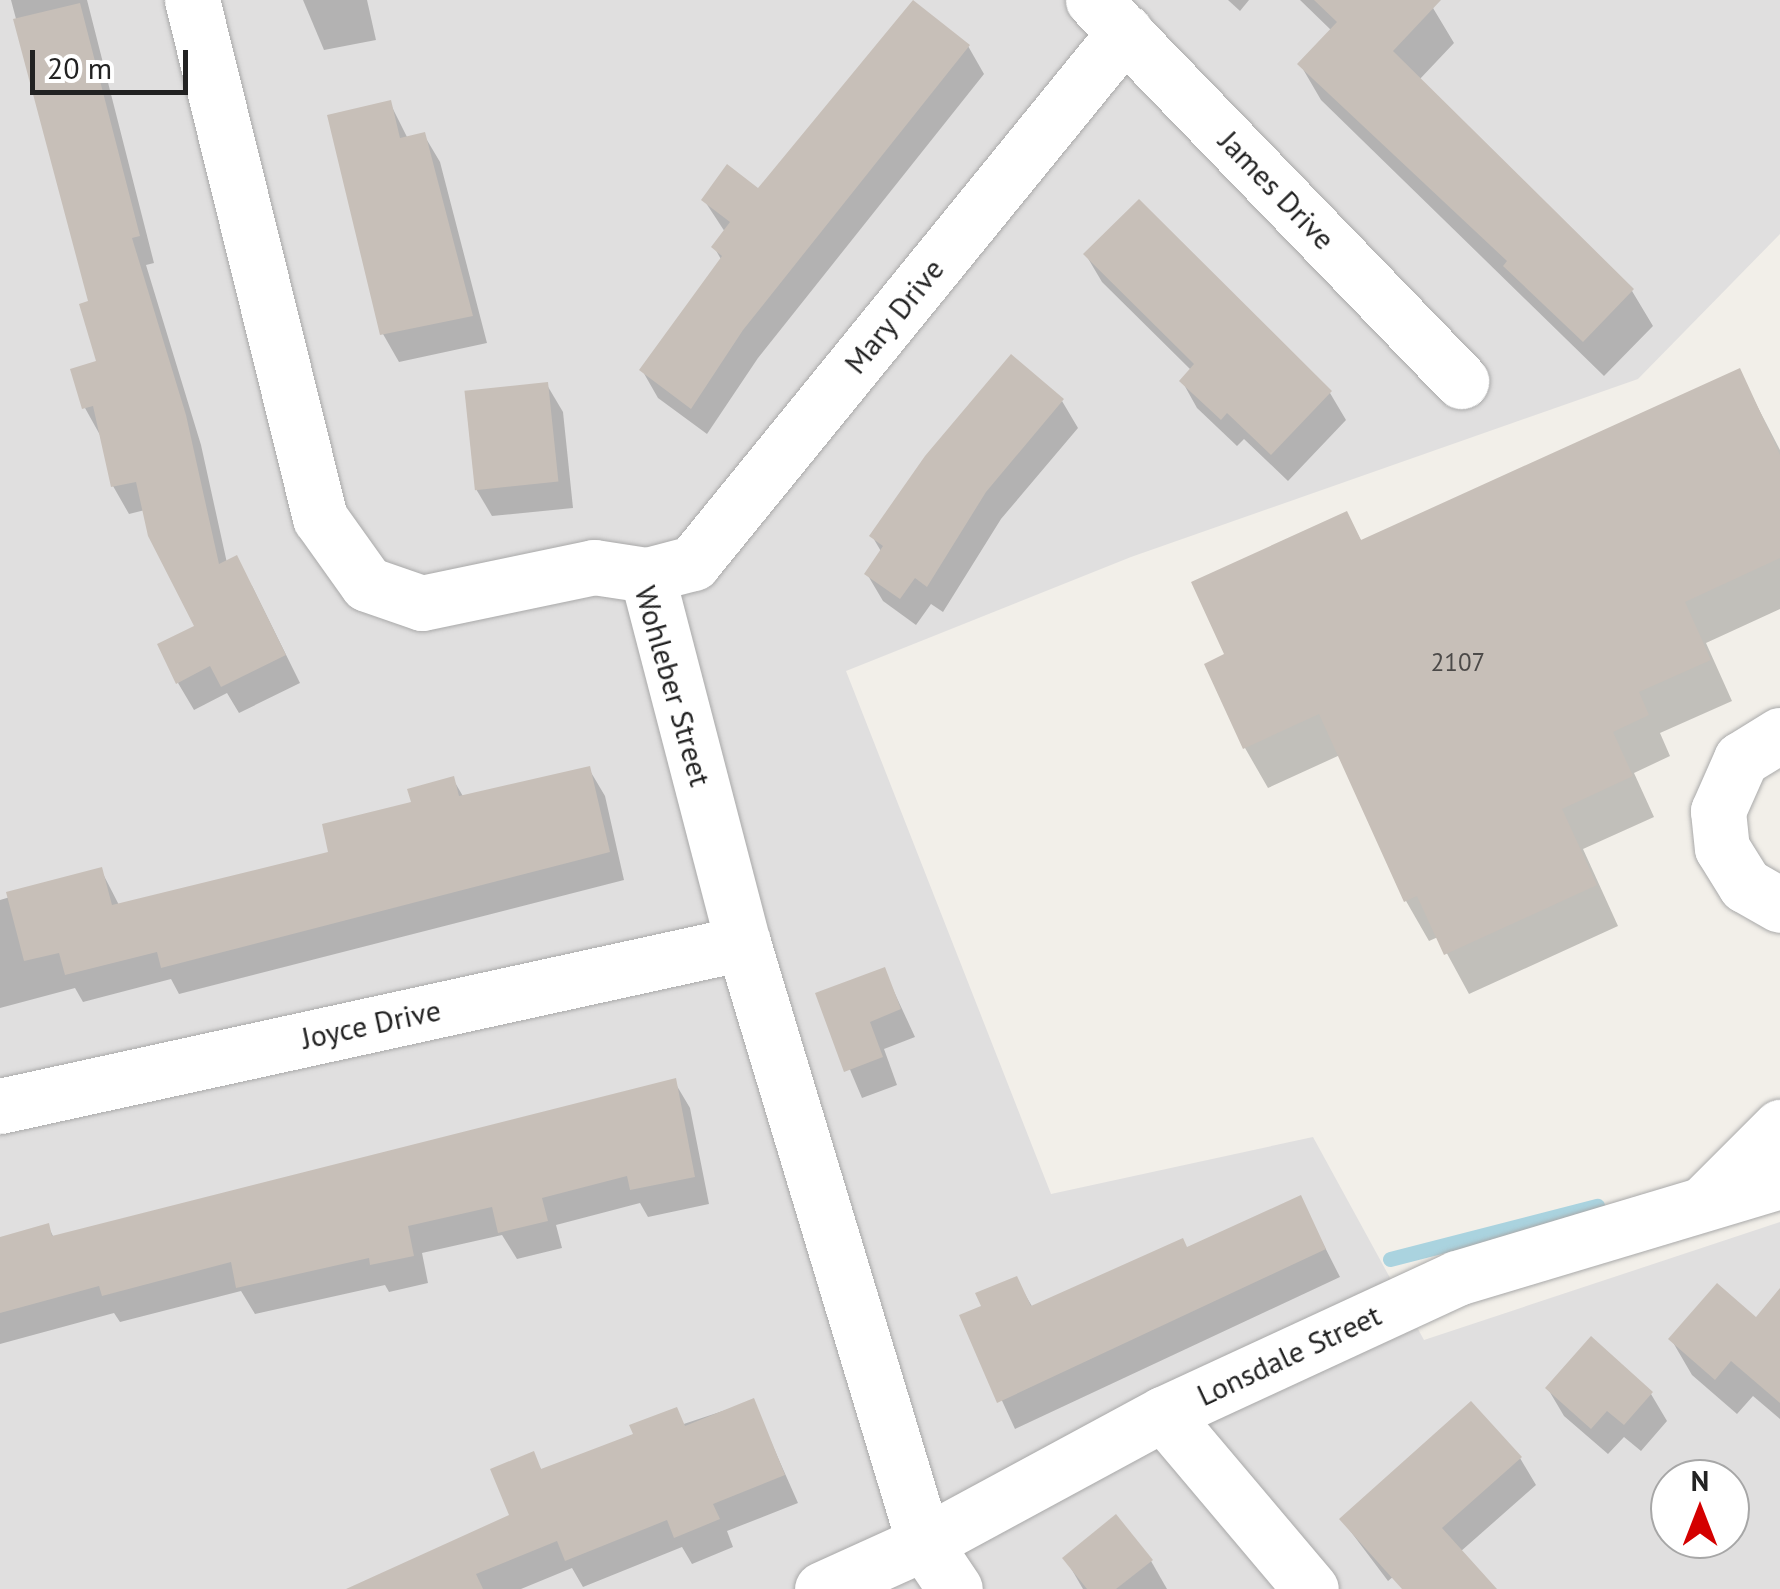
<!DOCTYPE html>
<style>
body{margin:0}
#map{position:relative;width:1780px;height:1589px;overflow:hidden;background:#f2efe9;font-family:"PT Sans",sans-serif}
div>[style]{position:absolute}
.residential>*{inset:0;background:#e0dfdf}
.shadow>*{inset:0;background:#0003}
.stream>*{height:15px;margin:-7.5px;padding:0 7.5px;transform-origin:7.5px;border-radius:7.5px;background:#aad3df}
.building>*{inset:0;background:#c7bfb8;transform-origin:0 0}
.roads{filter:drop-shadow(0 0 2px #a9a9a9) drop-shadow(0 0 2px #a9a9a9)}
.minor>*{height:55px;margin:-27.5px;padding:0 27.5px;transform-origin:27.5px;border-radius:27.5px;background:#fff}
span{translate:-50% -50%;white-space:nowrap;text-align:center;line-height:1.15;-webkit-text-stroke:10px #fff;paint-order:stroke}
.number-label{font-size:25px;color:#4b4948}
.number-label span{-webkit-text-stroke-width:0}
.street-label{font-size:30px;color:#222}
.north{position:absolute;left:1650px;top:1459px;width:100px;height:100px;box-sizing:border-box;background:#fff;border:2px solid #a7a7a7;border-radius:50%;rotate:0deg;font-size:28px;font-weight:700;line-height:40px;text-align:center;color:#222}
.north::after{content:'';display:block;margin:auto;width:35px;height:45px;background:#d40000;clip-path:polygon(50% 0,100% 100%,50% 72%,0 100%)}
.scale{position:absolute;left:30px;top:50px;width:158px;height:45px;box-sizing:border-box;border:5px solid #222;border-top:0;padding-left:12px;font-size:30px;line-height:35px;white-space:nowrap;color:#222;-webkit-text-stroke:8px #fff;paint-order:stroke}
</style>
<div id="map">
<div class="residential">
<i style="clip-path:polygon(evenodd,0 0,1780px 0,1780px 234px,1638px 379px,1131px 557px,846px 671px,1051px 1194px,1313px 1137px,1424px 1340px,1780px 1222px,1780px 1589px,0 1589px,0 0,1670px 1479px,1730px 1479px,1730px 1539px,1670px 1539px,1670px 1479px)"></i>
</div>
<div class="shadow">
<i style="clip-path:polygon(4px 0,87px 0,154px 263px,146px 265px,201px 445px,227px 563px,252px 586px,300px 683px,239px 713px,227px 693px,194px 710px,178px 683px,198px 627px,145px 510px,129px 514px,113px 486px,100px 435px,85px 408px,100px 362px,91px 303px,11px 0)"></i>
<i style="clip-path:polygon(303px 0,367px 0,376px 40px,324px 50px)"></i>
<i style="clip-path:polygon(1228px 0,1249px 0,1240px 11px)"></i>
<i style="clip-path:polygon(1300px 0,1425px 0,1433px 8px,1454px 43px,1419px 80px,1632px 291px,1653px 326px,1604px 376px,1321px 100px,1300px 64px,1332px 31px)"></i>
<i style="clip-path:polygon(968px 46px,984px 74px,758px 358px,707px 434px,658px 398px,642px 370px,722px 261px,714px 247px,725px 232px,704px 200px,758px 191px)"></i>
<i style="clip-path:polygon(390px 103px,408px 139px,424px 135px,440px 162px,487px 343px,399px 362px,383px 334px)"></i>
<i style="clip-path:polygon(1086px 255px,1330px 393px,1346px 420px,1288px 481px,1244px 439px,1237px 446px,1197px 408px,1182px 381px,1192px 371px,1102px 282px)"></i>
<i style="clip-path:polygon(1739px 371px,1780px 450px,1780px 609px,1706px 643px,1732px 701px,1660px 733px,1670px 756px,1634px 773px,1654px 817px,1583px 849px,1618px 926px,1469px 994px,1438px 937px,1429px 941px,1406px 901px,1340px 755px,1268px 788px,1245px 748px,1227px 655px,1346px 514px,1362px 542px)"></i>
<i style="clip-path:polygon(547px 385px,563px 412px,573px 508px,492px 516px,476px 489px)"></i>
<i style="clip-path:polygon(1062px 401px,1078px 428px,1001px 519px,943px 612px,931px 604px,916px 625px,883px 601px,867px 574px,882px 553px,872px 536px)"></i>
<i style="clip-path:polygon(589px 769px,605px 796px,624px 880px,179px 994px,171px 979px,83px 1002px,75px 988px,0 1008px,0 900px,101px 870px,119px 905px,331px 854px,453px 779px,464px 798px)"></i>
<i style="clip-path:polygon(884px 970px,915px 1037px,884px 1049px,897px 1085px,862px 1098px,818px 994px)"></i>
<i style="clip-path:polygon(674px 1081px,690px 1108px,709px 1204px,648px 1217px,640px 1203px,556px 1225px,562px 1248px,517px 1259px,502px 1235px,422px 1253px,428px 1283px,389px 1292px,385px 1285px,255px 1314px,241px 1291px,120px 1322px,114px 1313px,0 1344px,0 1239px,48px 1226px,54px 1238px)"></i>
<i style="clip-path:polygon(1300px 1198px,1340px 1277px,1015px 1429px,963px 1316px,984px 1308px,1016px 1279px,1033px 1308px,1187px 1250px)"></i>
<i style="clip-path:polygon(1780px 1292px,1780px 1419px,1753px 1396px,1737px 1414px,1692px 1375px,1671px 1339px,1756px 1321px)"></i>
<i style="clip-path:polygon(1548px 1389px,1651px 1394px,1667px 1421px,1641px 1451px,1624px 1437px,1608px 1454px,1564px 1416px)"></i>
<i style="clip-path:polygon(753px 1401px,798px 1503px,727px 1531px,733px 1547px,692px 1564px,682px 1547px,583px 1587px,572px 1568px,521px 1589px,374px 1589px,512px 1517px,533px 1454px,542px 1471px)"></i>
<i style="clip-path:polygon(1520px 1458px,1536px 1485px,1460px 1552px,1493px 1589px,1406px 1589px,1394px 1576px,1388px 1581px,1342px 1520px)"></i>
<i style="clip-path:polygon(1065px 1558px,1151px 1561px,1167px 1589px,1083px 1589px)"></i>
</div>
<div class="stream">
<i style="left:1390px;top:1259px;width:214px;rotate:-14.4deg"></i>
</div>
<div class="building">
<i style="clip-path:polygon(913px 0,970px 45px,743px 330px,691px 409px,639px 370px,722px 256px,711px 247px,730px 222px,701px 200px,727px 164px,758px 188px)"></i>
<i style="clip-path:polygon(1314px 0,1441px 0,1393px 51px,1634px 289px,1583px 342px,1503px 266px,1507px 261px,1297px 64px,1337px 22px)"></i>
<i style="clip-path:polygon(80px 3px,140px 236px,132px 238px,186px 415px,219px 564px,237px 555px,286px 655px,221px 687px,210px 666px,176px 684px,157px 644px,194px 626px,148px 536px,136px 482px,111px 487px,93px 406px,82px 409px,70px 369px,96px 361px,79px 304px,88px 301px,13px 19px)"></i>
<i style="clip-path:polygon(391px 100px,400px 138px,425px 132px,473px 316px,380px 335px,327px 115px)"></i>
<i style="clip-path:polygon(1139px 199px,1332px 391px,1271px 455px,1227px 413px,1221px 420px,1179px 381px,1194px 364px,1083px 254px)"></i>
<i style="clip-path:polygon(1011px 354px,1064px 399px,986px 492px,927px 587px,915px 578px,900px 599px,864px 574px,883px 546px,869px 536px,925px 456px)"></i>
<i style="clip-path:polygon(1740px 368px,1780px 455px,1780px 558px,1685px 602px,1711px 660px,1639px 692px,1649px 715px,1613px 732px,1633px 776px,1562px 809px,1597px 885px,1444px 955px,1417px 896px,1404px 902px,1319px 714px,1243px 749px,1204px 664px,1224px 654px,1191px 582px,1347px 511px,1361px 540px)"></i>
<i style="left:548px;top:382px;width:100px;height:84px;rotate:84deg"></i>
<i style="clip-path:polygon(590px 766px,610px 852px,161px 968px,157px 952px,65px 975px,59px 953px,24px 961px,6px 892px,102px 867px,112px 905px,328px 852px,322px 824px,411px 802px,407px 789px,454px 776px,459px 796px)"></i>
<i style="clip-path:polygon(885px 967px,901px 1009px,870px 1022px,883px 1057px,844px 1072px,815px 993px)"></i>
<i style="clip-path:polygon(676px 1078px,695px 1177px,630px 1190px,627px 1176px,542px 1198px,548px 1221px,498px 1233px,492px 1207px,408px 1226px,414px 1256px,370px 1265px,369px 1258px,236px 1288px,231px 1262px,102px 1296px,99px 1286px,0 1313px,0 1237px,49px 1223px,52px 1236px)"></i>
<i style="clip-path:polygon(1301px 1195px,1326px 1249px,997px 1403px,959px 1315px,981px 1306px,975px 1293px,1017px 1276px,1031px 1306px,1183px 1238px,1187px 1247px)"></i>
<i style="clip-path:polygon(1717px 1283px,1756px 1317px,1780px 1288px,1780px 1403px,1731px 1361px,1715px 1380px,1668px 1339px)"></i>
<i style="clip-path:polygon(1591px 1336px,1653px 1392px,1624px 1425px,1607px 1411px,1591px 1429px,1545px 1388px)"></i>
<i style="clip-path:polygon(754px 1398px,785px 1475px,713px 1504px,720px 1519px,674px 1538px,667px 1520px,565px 1561px,557px 1541px,476px 1574px,483px 1589px,346px 1589px,509px 1515px,490px 1469px,534px 1451px,541px 1469px,633px 1434px,629px 1425px,677px 1407px,685px 1426px)"></i>
<i style="clip-path:polygon(1471px 1401px,1522px 1457px,1442px 1528px,1497px 1589px,1402px 1589px,1339px 1519px)"></i>
<i style="clip-path:polygon(1116px 1514px,1153px 1560px,1116px 1589px,1087px 1589px,1062px 1558px)"></i>
</div>
<div class="roads">
<div class="minor">
<i style="left:192px;top:0;width:534px;rotate:76.12deg"></i>
<i style="left:320px;top:518px;width:81px;rotate:54.5deg"></i>
<i style="left:367px;top:584px;width:58px;rotate:19.1deg"></i>
<i style="left:422px;top:603px;width:176px;rotate:-11.8deg"></i>
<i style="left:594px;top:567px;width:54px;rotate:8.6deg"></i>
<i style="left:647px;top:575px;width:48px;rotate:-14.6deg"></i>
<i style="left:693px;top:563px;width:685px;rotate:-50.87deg"></i>
<i style="left:1093px;top:0;width:530px;rotate:45.99deg"></i>
<i style="left:647px;top:575px;width:380px;rotate:75.4deg"></i>
<i style="left:743px;top:943px;width:627px;rotate:73.21deg"></i>
<i style="left:924px;top:1543px;width:55px;rotate:56deg"></i>
<i style="left:1780px;top:735px;width:46px;rotate:148.4deg"></i>
<i style="left:1741px;top:759px;width:57px;rotate:113.9deg"></i>
<i style="left:1718px;top:811px;width:37px;rotate:84deg"></i>
<i style="left:1722px;top:848px;width:44px;rotate:58.1deg"></i>
<i style="left:1745px;top:885px;width:40px;rotate:29.7deg"></i>
<i style="left:0;top:1106px;width:761px;rotate:-12.37deg"></i>
<i style="left:1708px;top:1199px;width:102px;rotate:-45deg"></i>
<i style="left:1163px;top:1414px;width:229px;rotate:49.8deg"></i>
<i style="left:822px;top:1589px;width:112px;rotate:-24.3deg"></i>
<i style="left:924px;top:1543px;width:272px;rotate:-28.4deg"></i>
<i style="left:1163px;top:1414px;width:324px;rotate:-24.8deg"></i>
<i style="left:1457px;top:1278px;width:337px;rotate:-16.7deg"></i>
</div>
</div>
<div class="number-label">
<span style="left:1458px;top:662px">2107</span>
</div>
<div class="street-label">
<span style="left:1277px;top:190px;rotate:46deg">James Drive</span>
<span style="left:894px;top:316px;rotate:-51deg">Mary Drive</span>
<span style="left:673px;top:686px;rotate:74deg">Wohleber Street</span>
<span style="left:371px;top:1024px;rotate:-12deg">Joyce Drive</span>
<span style="left:1289px;top:1355px;rotate:-25deg">Lonsdale Street</span>
</div>
<div class="north">N</div>
<div class="scale">20 m</div>
</div>
